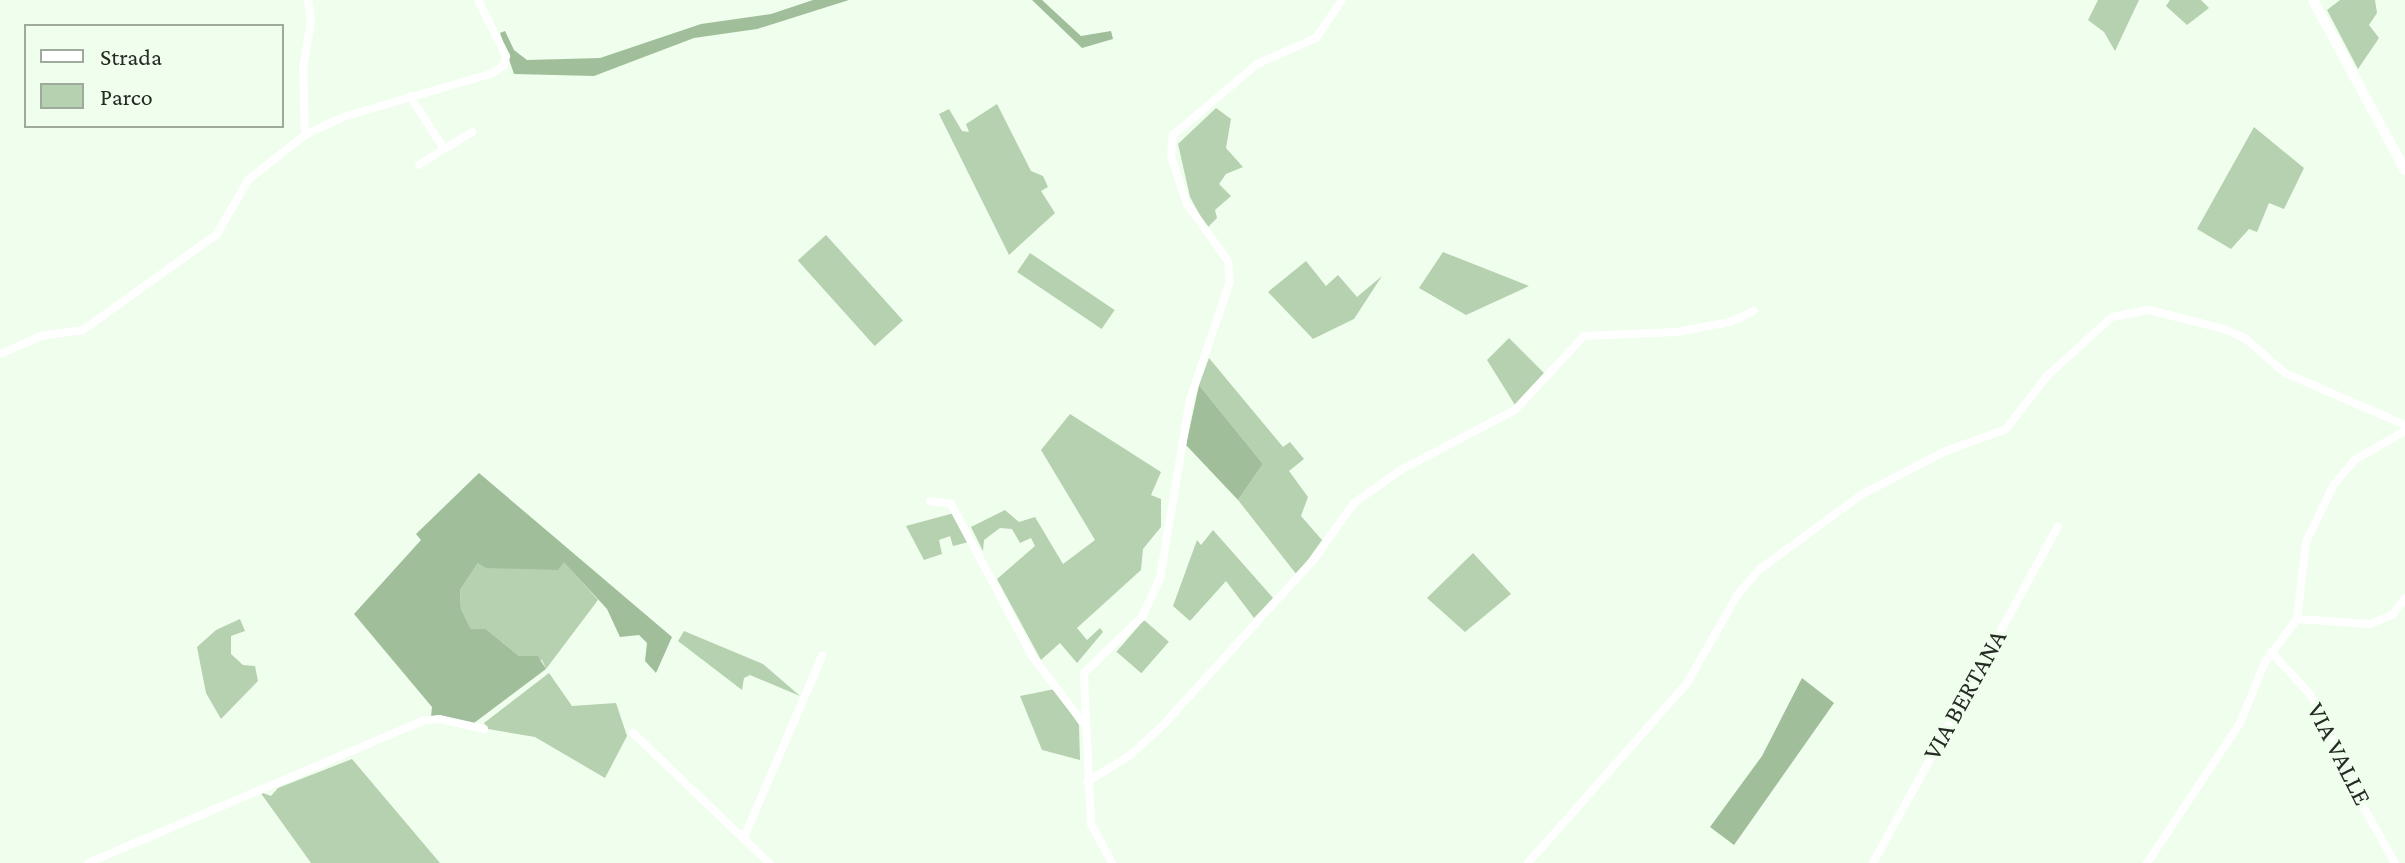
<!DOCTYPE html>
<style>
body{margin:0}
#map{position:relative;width:2405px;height:863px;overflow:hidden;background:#f0feed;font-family:"Crimson Pro",serif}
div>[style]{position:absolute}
.green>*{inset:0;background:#b6d1af;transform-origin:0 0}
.forest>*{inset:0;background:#a1be9b}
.minor>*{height:8px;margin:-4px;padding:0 4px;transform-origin:4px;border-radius:4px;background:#fff}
.tertiary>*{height:10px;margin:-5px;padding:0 5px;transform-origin:5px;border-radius:5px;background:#fff}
span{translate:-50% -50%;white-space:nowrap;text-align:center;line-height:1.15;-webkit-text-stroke:7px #f0feed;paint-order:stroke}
.street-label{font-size:26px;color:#262b25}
.legend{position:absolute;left:24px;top:24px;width:260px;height:104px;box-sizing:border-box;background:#f0feed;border:2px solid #9faa9d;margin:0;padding:10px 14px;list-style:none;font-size:24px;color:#262b25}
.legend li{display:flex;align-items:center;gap:16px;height:40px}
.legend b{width:40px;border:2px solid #9faa9d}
</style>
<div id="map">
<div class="green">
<i style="clip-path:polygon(2098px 0,2139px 0,2115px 51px,2104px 32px,2088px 20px)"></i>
<i style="clip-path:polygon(2170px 0,2201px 0,2209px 8px,2187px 25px,2166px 6px)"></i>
<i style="clip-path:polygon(2340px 0,2375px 0,2377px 13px,2369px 25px,2379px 38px,2358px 69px,2327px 10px)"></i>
<i style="clip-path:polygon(997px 104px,1031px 171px,1043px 176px,1048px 187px,1041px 191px,1055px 213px,1009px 255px,939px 114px,949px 109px,962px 131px,969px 132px,966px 124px)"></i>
<i style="clip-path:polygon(1216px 108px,1231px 119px,1226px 148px,1243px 167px,1226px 174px,1219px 184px,1231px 196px,1215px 210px,1217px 218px,1207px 228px,1190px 197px,1178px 144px)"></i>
<i style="clip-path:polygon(2254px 127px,2304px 168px,2284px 209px,2269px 203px,2257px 232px,2249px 229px,2231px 249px,2197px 229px)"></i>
<i style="left:826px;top:235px;width:115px;height:38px;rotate:48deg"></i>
<i style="clip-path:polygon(1443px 252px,1529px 286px,1466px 315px,1419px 288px)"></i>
<i style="left:1030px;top:253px;width:102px;height:23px;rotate:34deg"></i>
<i style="clip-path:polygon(1306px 261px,1326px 286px,1338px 275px,1357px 297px,1382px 276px,1354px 319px,1313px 339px,1268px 292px)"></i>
<i style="clip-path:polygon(1509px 338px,1544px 373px,1515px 405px,1487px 360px)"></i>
<i style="clip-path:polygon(1209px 358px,1283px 447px,1290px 442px,1304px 459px,1289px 471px,1308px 497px,1301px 516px,1322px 540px,1297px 575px,1238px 500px,1263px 464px,1199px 385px)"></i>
<i style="clip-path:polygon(1070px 414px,1161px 472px,1151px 495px,1161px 499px,1161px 527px,1143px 549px,1141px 570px,1077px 628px,1087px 640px,1100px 628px,1103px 632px,1077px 663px,1060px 643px,1041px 660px,997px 579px,1035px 546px,1031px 538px,1020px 543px,1012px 529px,1000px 528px,984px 540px,983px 551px,971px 527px,1005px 510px,1019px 522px,1035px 517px,1063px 564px,1095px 540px,1041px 450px)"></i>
<i style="clip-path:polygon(954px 513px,969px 542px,953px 546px,950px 536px,939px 540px,942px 554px,924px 560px,906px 526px)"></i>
<i style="clip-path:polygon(1213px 530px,1273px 598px,1254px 618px,1226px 581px,1190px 621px,1173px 606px,1197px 540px,1201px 545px)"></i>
<i style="clip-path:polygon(1473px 553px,1511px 594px,1465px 632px,1427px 598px)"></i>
<i style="clip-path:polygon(564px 561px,598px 600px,546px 669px,542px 660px,519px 656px,486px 629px,471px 629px,461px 609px,460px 590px,478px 563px)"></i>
<i style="clip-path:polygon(240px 619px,245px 631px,231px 636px,231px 654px,243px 665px,255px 666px,258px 681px,221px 719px,206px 693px,197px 647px,216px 630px)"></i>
<i style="left:1144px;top:620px;width:33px;height:42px;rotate:41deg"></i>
<i style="clip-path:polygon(684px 631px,763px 664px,800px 696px,750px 675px,744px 678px,742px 690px,678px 641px)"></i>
<i style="clip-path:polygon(549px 673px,572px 706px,616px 703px,627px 736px,605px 778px,535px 737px,488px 729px,484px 723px)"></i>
<i style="clip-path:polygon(1055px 689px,1079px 725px,1080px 760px,1042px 750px,1020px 696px)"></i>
<i style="clip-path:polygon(352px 759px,440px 863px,311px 863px,260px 792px,271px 796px,278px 788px)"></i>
</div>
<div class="forest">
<i style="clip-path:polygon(813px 0,849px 0,757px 29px,694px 38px,594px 76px,514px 74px,500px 33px,505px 31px,514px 50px,527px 60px,600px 58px,701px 24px,771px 14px)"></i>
<i style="clip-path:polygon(1032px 0,1042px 0,1081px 36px,1111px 31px,1113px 39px,1082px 48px)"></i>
<i style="clip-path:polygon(1199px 385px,1263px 464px,1238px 500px,1186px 445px)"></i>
<i style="clip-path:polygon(479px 473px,672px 637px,656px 673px,645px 661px,647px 643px,639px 635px,620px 637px,607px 609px,564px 562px,558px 570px,486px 568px,478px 563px,460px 590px,461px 609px,471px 629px,486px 629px,519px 656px,538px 656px,546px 669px,474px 723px,431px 717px,432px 707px,354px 614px,421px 540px,416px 534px)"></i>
<i style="clip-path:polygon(1802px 678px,1834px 703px,1734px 845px,1710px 827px,1762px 756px)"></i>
</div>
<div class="minor">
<i style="left:410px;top:96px;width:63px;rotate:57.3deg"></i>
<i style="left:444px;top:149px;width:33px;rotate:-31deg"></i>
<i style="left:305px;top:135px;width:42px;rotate:-25.3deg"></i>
<i style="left:343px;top:117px;width:156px;rotate:-16.3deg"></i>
<i style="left:493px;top:73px;width:14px;rotate:-36deg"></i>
<i style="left:504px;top:65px;width:9px;rotate:-77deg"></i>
<i style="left:506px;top:56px;width:63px;rotate:-116.6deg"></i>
<i style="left:419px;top:165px;width:30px;rotate:-33deg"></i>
<i style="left:0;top:354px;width:45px;rotate:-23.7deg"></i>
<i style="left:41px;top:336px;width:42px;rotate:-8.1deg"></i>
<i style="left:83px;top:330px;width:165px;rotate:-35.6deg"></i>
<i style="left:217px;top:234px;width:62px;rotate:-60.1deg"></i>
<i style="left:248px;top:180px;width:73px;rotate:-38.3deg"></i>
<i style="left:305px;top:135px;width:67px;rotate:-91.7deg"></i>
<i style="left:303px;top:68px;width:48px;rotate:-80.3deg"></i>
<i style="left:311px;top:21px;width:21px;rotate:-98deg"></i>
<i style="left:930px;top:501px;width:21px;rotate:8deg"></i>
<i style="left:951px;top:504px;width:172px;rotate:61.9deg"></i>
<i style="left:1032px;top:656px;width:86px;rotate:52.6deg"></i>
<i style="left:2297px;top:619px;width:73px;rotate:3.9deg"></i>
<i style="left:2370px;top:624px;width:24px;rotate:-22deg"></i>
<i style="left:2392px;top:615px;width:21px;rotate:-51deg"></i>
<i style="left:2271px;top:652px;width:56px;rotate:47.2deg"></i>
<i style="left:2309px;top:693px;width:34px;rotate:58deg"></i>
<i style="left:2327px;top:722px;width:67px;rotate:69.1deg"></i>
<i style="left:2351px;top:785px;width:90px;rotate:60.6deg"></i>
<i style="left:633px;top:733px;width:188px;rotate:43.7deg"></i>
<i style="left:1087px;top:782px;width:53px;rotate:-31.9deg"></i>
<i style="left:1132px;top:754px;width:44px;rotate:-43.2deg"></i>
<i style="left:1164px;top:724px;width:224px;rotate:-47.7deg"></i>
<i style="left:1315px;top:558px;width:67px;rotate:-54.7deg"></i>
<i style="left:1354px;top:503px;width:57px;rotate:-35.1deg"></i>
<i style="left:1401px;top:470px;width:129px;rotate:-27.8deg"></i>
<i style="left:1515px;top:410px;width:101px;rotate:-47deg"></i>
<i style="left:1584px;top:336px;width:92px;rotate:-2.5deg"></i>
<i style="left:1676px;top:332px;width:55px;rotate:-10.5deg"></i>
<i style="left:1730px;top:322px;width:26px;rotate:-25deg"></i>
<i style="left:745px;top:835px;width:195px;rotate:-66.7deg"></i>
<i style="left:88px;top:863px;width:363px;rotate:-23deg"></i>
<i style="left:422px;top:721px;width:17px;rotate:-7deg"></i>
<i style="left:439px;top:719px;width:46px;rotate:12.5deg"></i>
<i style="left:1112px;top:863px;width:44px;rotate:-118.3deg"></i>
<i style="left:1091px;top:824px;width:151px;rotate:-92.7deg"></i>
<i style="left:1084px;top:673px;width:81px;rotate:-44deg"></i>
<i style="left:1142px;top:617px;width:43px;rotate:-65.2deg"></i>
<i style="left:1160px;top:578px;width:181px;rotate:-80.5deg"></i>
<i style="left:1190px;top:399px;width:125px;rotate:-71.3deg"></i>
<i style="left:1230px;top:281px;width:20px;rotate:-96deg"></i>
<i style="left:1228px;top:261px;width:70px;rotate:-125.7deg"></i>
<i style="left:1187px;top:204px;width:51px;rotate:-108.4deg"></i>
<i style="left:1171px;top:156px;width:21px;rotate:-85deg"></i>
<i style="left:1173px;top:135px;width:110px;rotate:-40.2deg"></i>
<i style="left:1257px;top:64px;width:64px;rotate:-23.8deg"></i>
<i style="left:1316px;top:38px;width:46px;rotate:-55.6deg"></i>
<i style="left:1528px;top:863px;width:240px;rotate:-48.5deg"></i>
<i style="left:1687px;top:683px;width:103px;rotate:-60.2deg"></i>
<i style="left:1738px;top:594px;width:33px;rotate:-49deg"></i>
<i style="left:1760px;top:569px;width:125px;rotate:-36.2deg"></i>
<i style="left:1861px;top:495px;width:96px;rotate:-27.4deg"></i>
<i style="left:1946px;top:451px;width:64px;rotate:-20.1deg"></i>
<i style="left:2006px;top:429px;width:67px;rotate:-52.3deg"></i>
<i style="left:2047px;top:376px;width:88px;rotate:-42.2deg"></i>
<i style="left:2112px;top:317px;width:38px;rotate:-11deg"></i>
<i style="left:2149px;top:310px;width:77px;rotate:14.2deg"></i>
<i style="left:2224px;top:329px;width:24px;rotate:24deg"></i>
<i style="left:2246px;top:339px;width:52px;rotate:41.1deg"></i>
<i style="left:2285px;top:373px;width:131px;rotate:23.4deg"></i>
<i style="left:1873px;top:863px;width:384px;rotate:-61.2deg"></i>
<i style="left:2147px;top:863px;width:168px;rotate:-56.4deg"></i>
<i style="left:2240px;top:723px;width:66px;rotate:-67.7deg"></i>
<i style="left:2265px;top:662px;width:54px;rotate:-53.3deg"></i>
<i style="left:2297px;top:619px;width:78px;rotate:-83.3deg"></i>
<i style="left:2306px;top:542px;width:64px;rotate:-64.2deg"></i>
<i style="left:2334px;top:484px;width:33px;rotate:-49deg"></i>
<i style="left:2356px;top:459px;width:56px;rotate:-29.7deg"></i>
</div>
<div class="tertiary">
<i style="left:2313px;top:0;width:193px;rotate:61.6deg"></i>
</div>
<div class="street-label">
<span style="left:1965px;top:695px;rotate:-61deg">VIA BERTANA</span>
<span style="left:2339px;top:754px;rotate:63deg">VIA VALLE</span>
</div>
<ul class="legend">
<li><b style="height:10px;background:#fff"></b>Strada</li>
<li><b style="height:22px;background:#b6d1af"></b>Parco</li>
</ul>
</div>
